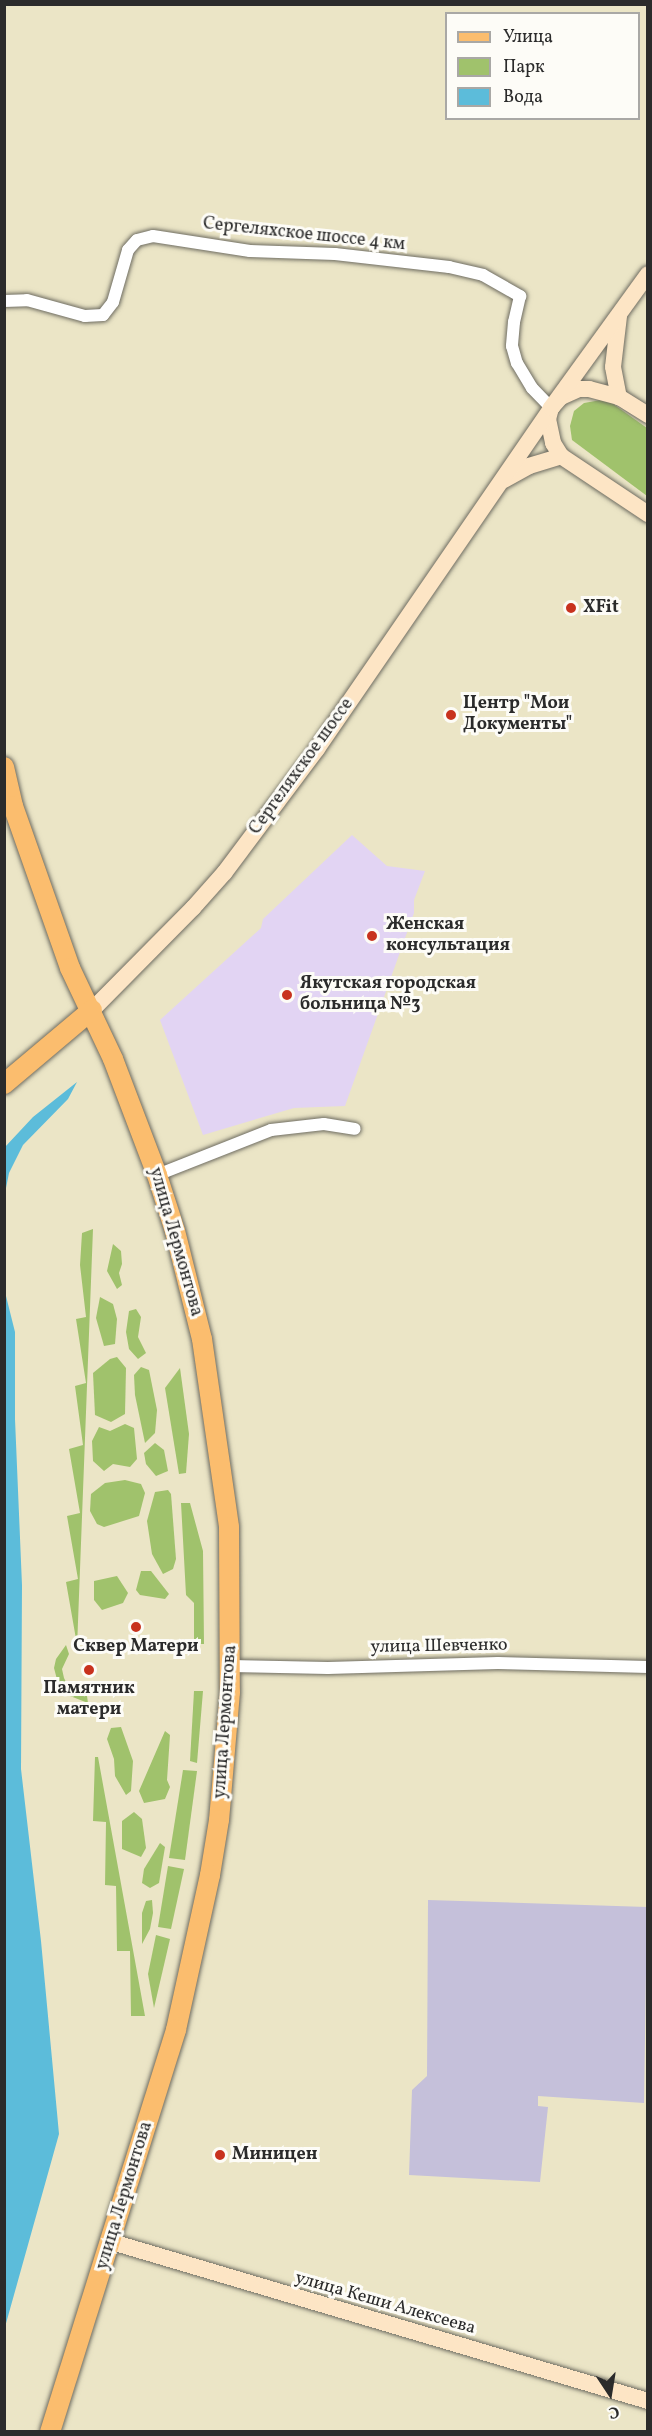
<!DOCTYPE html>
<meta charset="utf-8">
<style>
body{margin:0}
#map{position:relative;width:652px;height:2436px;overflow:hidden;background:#ebe5c6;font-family:Vollkorn,serif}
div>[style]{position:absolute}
.built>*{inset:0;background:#e2d4f3}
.industrial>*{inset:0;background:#c5c0da}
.green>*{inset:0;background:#a0c26c}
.water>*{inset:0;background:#5cbcda}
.roads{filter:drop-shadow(0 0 2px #6e6c61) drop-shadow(0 0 2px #6e6c61)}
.street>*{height:12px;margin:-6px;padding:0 6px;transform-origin:6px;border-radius:6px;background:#fff}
.secondary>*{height:16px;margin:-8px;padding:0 8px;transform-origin:8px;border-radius:8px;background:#fde5c5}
.primary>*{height:20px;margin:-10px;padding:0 10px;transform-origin:10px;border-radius:10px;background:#fbbd6e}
.dots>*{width:16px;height:16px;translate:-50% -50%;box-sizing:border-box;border:3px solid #fdfcf7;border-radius:50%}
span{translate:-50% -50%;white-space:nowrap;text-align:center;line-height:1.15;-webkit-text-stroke:6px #fdfcf7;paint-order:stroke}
.street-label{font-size:18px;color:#2b2b2b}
.poi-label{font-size:18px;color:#2b2b2b;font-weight:700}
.left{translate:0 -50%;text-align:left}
.frame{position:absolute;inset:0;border:6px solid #2b2b2b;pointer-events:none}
.legend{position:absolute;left:445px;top:12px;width:195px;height:108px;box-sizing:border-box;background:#fdfcf7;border:2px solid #a9a8a5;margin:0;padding:8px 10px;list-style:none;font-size:18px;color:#2b2b2b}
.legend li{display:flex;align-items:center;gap:12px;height:30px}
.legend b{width:30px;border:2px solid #a9a8a5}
.north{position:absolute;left:580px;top:2364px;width:60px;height:60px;-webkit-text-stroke:4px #fdfcf7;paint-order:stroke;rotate:168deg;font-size:16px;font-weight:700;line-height:24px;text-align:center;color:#2b2b2b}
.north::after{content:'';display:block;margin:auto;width:21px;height:27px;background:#2b2b2b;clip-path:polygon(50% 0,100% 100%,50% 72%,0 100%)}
</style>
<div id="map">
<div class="built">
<i style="clip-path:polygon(352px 835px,387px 866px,425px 871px,414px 900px,414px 913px,345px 1106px,294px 1108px,203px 1135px,160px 1020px,261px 928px,263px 919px)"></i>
</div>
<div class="industrial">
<i style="clip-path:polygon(428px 1900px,647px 1907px,644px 2103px,538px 2096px,538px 2106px,548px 2107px,540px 2182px,409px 2175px,412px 2090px,427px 2076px)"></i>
</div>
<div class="green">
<i style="clip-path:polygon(601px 400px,609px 401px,647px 428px,647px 496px,572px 440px,570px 426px,574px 411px,584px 403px)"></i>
<i style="clip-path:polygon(93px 1229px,77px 1648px,73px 1650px,71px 1642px,76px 1639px,66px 1582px,78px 1579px,67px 1516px,80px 1513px,69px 1449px,83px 1445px,75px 1386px,86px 1383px,76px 1319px,86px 1317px,80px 1265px,82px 1233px)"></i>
<i style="clip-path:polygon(113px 1244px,121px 1251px,122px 1264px,119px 1273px,122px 1285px,117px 1289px,107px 1271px)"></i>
<i style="clip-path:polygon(100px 1297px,113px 1304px,117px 1319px,115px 1344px,104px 1346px,96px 1318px)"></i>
<i style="clip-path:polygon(136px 1309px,141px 1317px,138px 1337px,146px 1353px,138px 1359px,129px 1349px,126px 1332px,129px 1311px)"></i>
<i style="clip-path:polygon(117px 1357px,126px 1368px,125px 1414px,111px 1422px,95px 1415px,93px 1373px,110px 1359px)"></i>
<i style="clip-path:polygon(141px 1367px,149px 1370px,157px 1410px,155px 1433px,145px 1443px,135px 1395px,134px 1375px)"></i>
<i style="clip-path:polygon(180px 1368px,189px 1434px,186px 1473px,179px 1474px,165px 1388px)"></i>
<i style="clip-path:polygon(125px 1424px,134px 1428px,137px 1459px,130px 1467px,113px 1464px,104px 1471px,93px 1461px,92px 1441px,99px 1427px,110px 1431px)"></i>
<i style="clip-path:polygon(155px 1443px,164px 1450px,168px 1471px,156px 1476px,146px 1464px,144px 1453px)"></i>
<i style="clip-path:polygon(125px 1480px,141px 1484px,145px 1493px,139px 1516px,104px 1527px,97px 1524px,90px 1511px,91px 1494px,105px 1483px)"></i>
<i style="clip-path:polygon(168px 1490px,171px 1494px,176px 1559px,173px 1569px,163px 1574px,152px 1554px,147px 1521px,155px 1492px)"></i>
<i style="clip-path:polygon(181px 1503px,190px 1503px,203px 1551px,204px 1644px,194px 1644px,194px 1603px,186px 1595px)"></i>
<i style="clip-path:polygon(141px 1571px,151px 1571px,169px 1594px,165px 1599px,140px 1595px,136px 1590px)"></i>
<i style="clip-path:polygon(117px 1576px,128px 1593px,123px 1603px,102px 1610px,94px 1600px,94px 1581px)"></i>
<i style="clip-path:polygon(66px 1645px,69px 1654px,62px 1669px,64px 1678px,69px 1688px,87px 1696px,88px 1703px,65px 1694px,59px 1687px,54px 1668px,56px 1659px)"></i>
<i style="clip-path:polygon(194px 1691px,203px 1691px,197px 1763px,190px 1761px)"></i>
<i style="clip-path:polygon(121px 1727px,133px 1761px,131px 1791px,126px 1795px,115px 1776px,114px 1759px,107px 1739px,111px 1728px)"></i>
<i style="clip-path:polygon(165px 1731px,170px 1735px,167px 1780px,170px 1787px,165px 1799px,144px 1803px,139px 1791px)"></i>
<i style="clip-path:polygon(95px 1757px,98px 1757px,145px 2016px,131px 2016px,130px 1951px,117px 1951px,116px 1886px,105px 1885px,106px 1822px,93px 1821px)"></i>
<i style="clip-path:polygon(183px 1770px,197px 1771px,185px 1860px,169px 1858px)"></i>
<i style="clip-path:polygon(134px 1812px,142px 1819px,146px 1848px,141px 1857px,122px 1849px,122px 1821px)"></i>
<i style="clip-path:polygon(160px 1843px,165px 1847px,159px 1883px,150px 1888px,142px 1883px,144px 1869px)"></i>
<i style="clip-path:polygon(168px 1866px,184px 1869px,171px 1929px,158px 1927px)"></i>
<i style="clip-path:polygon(152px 1900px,153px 1913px,150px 1929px,142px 1944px,142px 1913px,146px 1901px)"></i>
<i style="clip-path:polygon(156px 1935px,170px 1939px,154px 2008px,148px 1974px)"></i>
</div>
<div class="water">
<i style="clip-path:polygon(77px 1082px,68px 1099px,23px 1145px,9px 1173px,5px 1193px,5px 1147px,33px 1117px)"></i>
<i style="clip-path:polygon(5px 1292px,15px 1332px,15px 1419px,22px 1585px,21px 1769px,41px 1941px,59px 2134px,5px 2327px)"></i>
</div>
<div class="roads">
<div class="street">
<i style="left:4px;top:301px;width:23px;rotate:-2deg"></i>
<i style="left:27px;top:300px;width:60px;rotate:15.4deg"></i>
<i style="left:85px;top:316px;width:18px;rotate:-3deg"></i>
<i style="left:103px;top:315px;width:16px;rotate:-52deg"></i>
<i style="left:113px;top:302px;width:54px;rotate:-73.9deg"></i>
<i style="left:128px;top:250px;width:13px;rotate:-48deg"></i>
<i style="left:137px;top:240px;width:16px;rotate:-14deg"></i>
<i style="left:153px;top:236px;width:98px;rotate:8.8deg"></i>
<i style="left:250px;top:251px;width:85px;rotate:2deg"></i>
<i style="left:335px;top:254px;width:115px;rotate:6.5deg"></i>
<i style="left:449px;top:267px;width:35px;rotate:13deg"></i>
<i style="left:483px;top:275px;width:43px;rotate:29.6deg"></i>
<i style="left:520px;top:296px;width:27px;rotate:103deg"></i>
<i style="left:514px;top:322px;width:24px;rotate:95deg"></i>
<i style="left:512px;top:346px;width:18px;rotate:74deg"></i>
<i style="left:517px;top:363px;width:29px;rotate:59deg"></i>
<i style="left:532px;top:388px;width:28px;rotate:46deg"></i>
<i style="left:157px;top:1175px;width:123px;rotate:-21.5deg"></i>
<i style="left:271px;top:1130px;width:53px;rotate:-6.5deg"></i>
<i style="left:324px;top:1124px;width:31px;rotate:9deg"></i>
<i style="left:231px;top:1666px;width:97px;rotate:1.2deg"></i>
<i style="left:328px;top:1668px;width:170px;rotate:-1.7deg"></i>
<i style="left:498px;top:1663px;width:150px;rotate:1.5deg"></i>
</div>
<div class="secondary">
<i style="left:619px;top:316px;width:51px;rotate:96.7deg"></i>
<i style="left:613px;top:367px;width:31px;rotate:79deg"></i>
<i style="left:648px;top:415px;width:34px;rotate:-148deg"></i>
<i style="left:619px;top:397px;width:31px;rotate:-165deg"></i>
<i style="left:589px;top:389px;width:10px;rotate:180deg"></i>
<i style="left:579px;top:389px;width:20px;rotate:156deg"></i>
<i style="left:561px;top:397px;width:15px;rotate:132deg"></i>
<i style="left:551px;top:408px;width:11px;rotate:105deg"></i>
<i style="left:548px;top:419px;width:25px;rotate:78deg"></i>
<i style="left:553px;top:443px;width:15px;rotate:58deg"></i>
<i style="left:561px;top:456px;width:105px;rotate:33.7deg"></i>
<i style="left:504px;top:480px;width:29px;rotate:-29deg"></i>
<i style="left:529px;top:466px;width:34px;rotate:-17deg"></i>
<i style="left:92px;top:1010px;width:144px;rotate:-45.3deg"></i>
<i style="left:193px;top:908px;width:48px;rotate:-48.4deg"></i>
<i style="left:225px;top:872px;width:154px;rotate:-53.2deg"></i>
<i style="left:317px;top:749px;width:414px;rotate:-55.5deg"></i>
<i style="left:551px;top:408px;width:165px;rotate:-54.1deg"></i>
<i style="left:112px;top:2242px;width:559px;rotate:16.52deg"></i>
</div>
<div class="primary">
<i style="left:4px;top:767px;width:40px;rotate:77deg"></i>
<i style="left:13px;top:806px;width:172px;rotate:70.6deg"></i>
<i style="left:70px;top:968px;width:101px;rotate:64.7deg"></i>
<i style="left:113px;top:1059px;width:124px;rotate:69.2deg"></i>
<i style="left:157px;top:1175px;width:59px;rotate:72.2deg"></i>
<i style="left:175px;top:1231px;width:111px;rotate:76deg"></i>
<i style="left:202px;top:1339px;width:190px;rotate:81.8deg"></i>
<i style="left:229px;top:1527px;width:165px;rotate:89.7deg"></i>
<i style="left:230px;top:1692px;width:128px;rotate:94.9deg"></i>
<i style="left:219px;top:1820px;width:56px;rotate:99.3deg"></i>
<i style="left:210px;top:1875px;width:159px;rotate:102.4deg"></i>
<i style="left:176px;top:2030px;width:421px;rotate:107.4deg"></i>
<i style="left:4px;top:1084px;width:115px;rotate:-40.1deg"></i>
</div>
</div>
<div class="dots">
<i style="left:571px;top:608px;background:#c8321e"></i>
<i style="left:451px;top:715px;background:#c8321e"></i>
<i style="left:372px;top:936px;background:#c8321e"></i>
<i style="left:287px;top:995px;background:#c8321e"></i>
<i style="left:136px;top:1627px;background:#c8321e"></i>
<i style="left:89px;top:1670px;background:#c8321e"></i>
<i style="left:220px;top:2155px;background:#c8321e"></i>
</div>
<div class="street-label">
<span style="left:304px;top:235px;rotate:6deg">Сергеляхское шоссе 4 км</span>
<span style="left:302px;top:767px;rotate:-54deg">Сергеляхское шоссе</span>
<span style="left:175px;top:1242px;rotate:74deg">улица Лермонтова</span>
<span style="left:439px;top:1647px;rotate:-1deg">улица Шевченко</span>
<span style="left:226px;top:1722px;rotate:-86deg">улица Лермонтова</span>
<span style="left:125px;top:2196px;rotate:-73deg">улица Лермонтова</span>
<span style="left:385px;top:2304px;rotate:16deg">улица Кеши Алексеева</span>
</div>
<div class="poi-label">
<span class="left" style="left:583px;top:608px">XFit</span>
<span class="left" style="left:463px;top:715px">Центр "Мои<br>Документы"</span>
<span class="left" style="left:386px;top:936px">Женская<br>консультация</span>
<span class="left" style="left:300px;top:995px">Якутская городская<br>больница №3</span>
<span style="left:136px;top:1647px">Сквер Матери</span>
<span style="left:89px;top:1700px">Памятник<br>матери</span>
<span class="left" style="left:232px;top:2155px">Миницен</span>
</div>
<div class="frame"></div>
<ul class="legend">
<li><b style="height:8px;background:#fbbd6e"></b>Улица</li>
<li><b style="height:16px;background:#a0c26c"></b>Парк</li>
<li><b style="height:16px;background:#5cbcda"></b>Вода</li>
</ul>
<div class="north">С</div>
</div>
